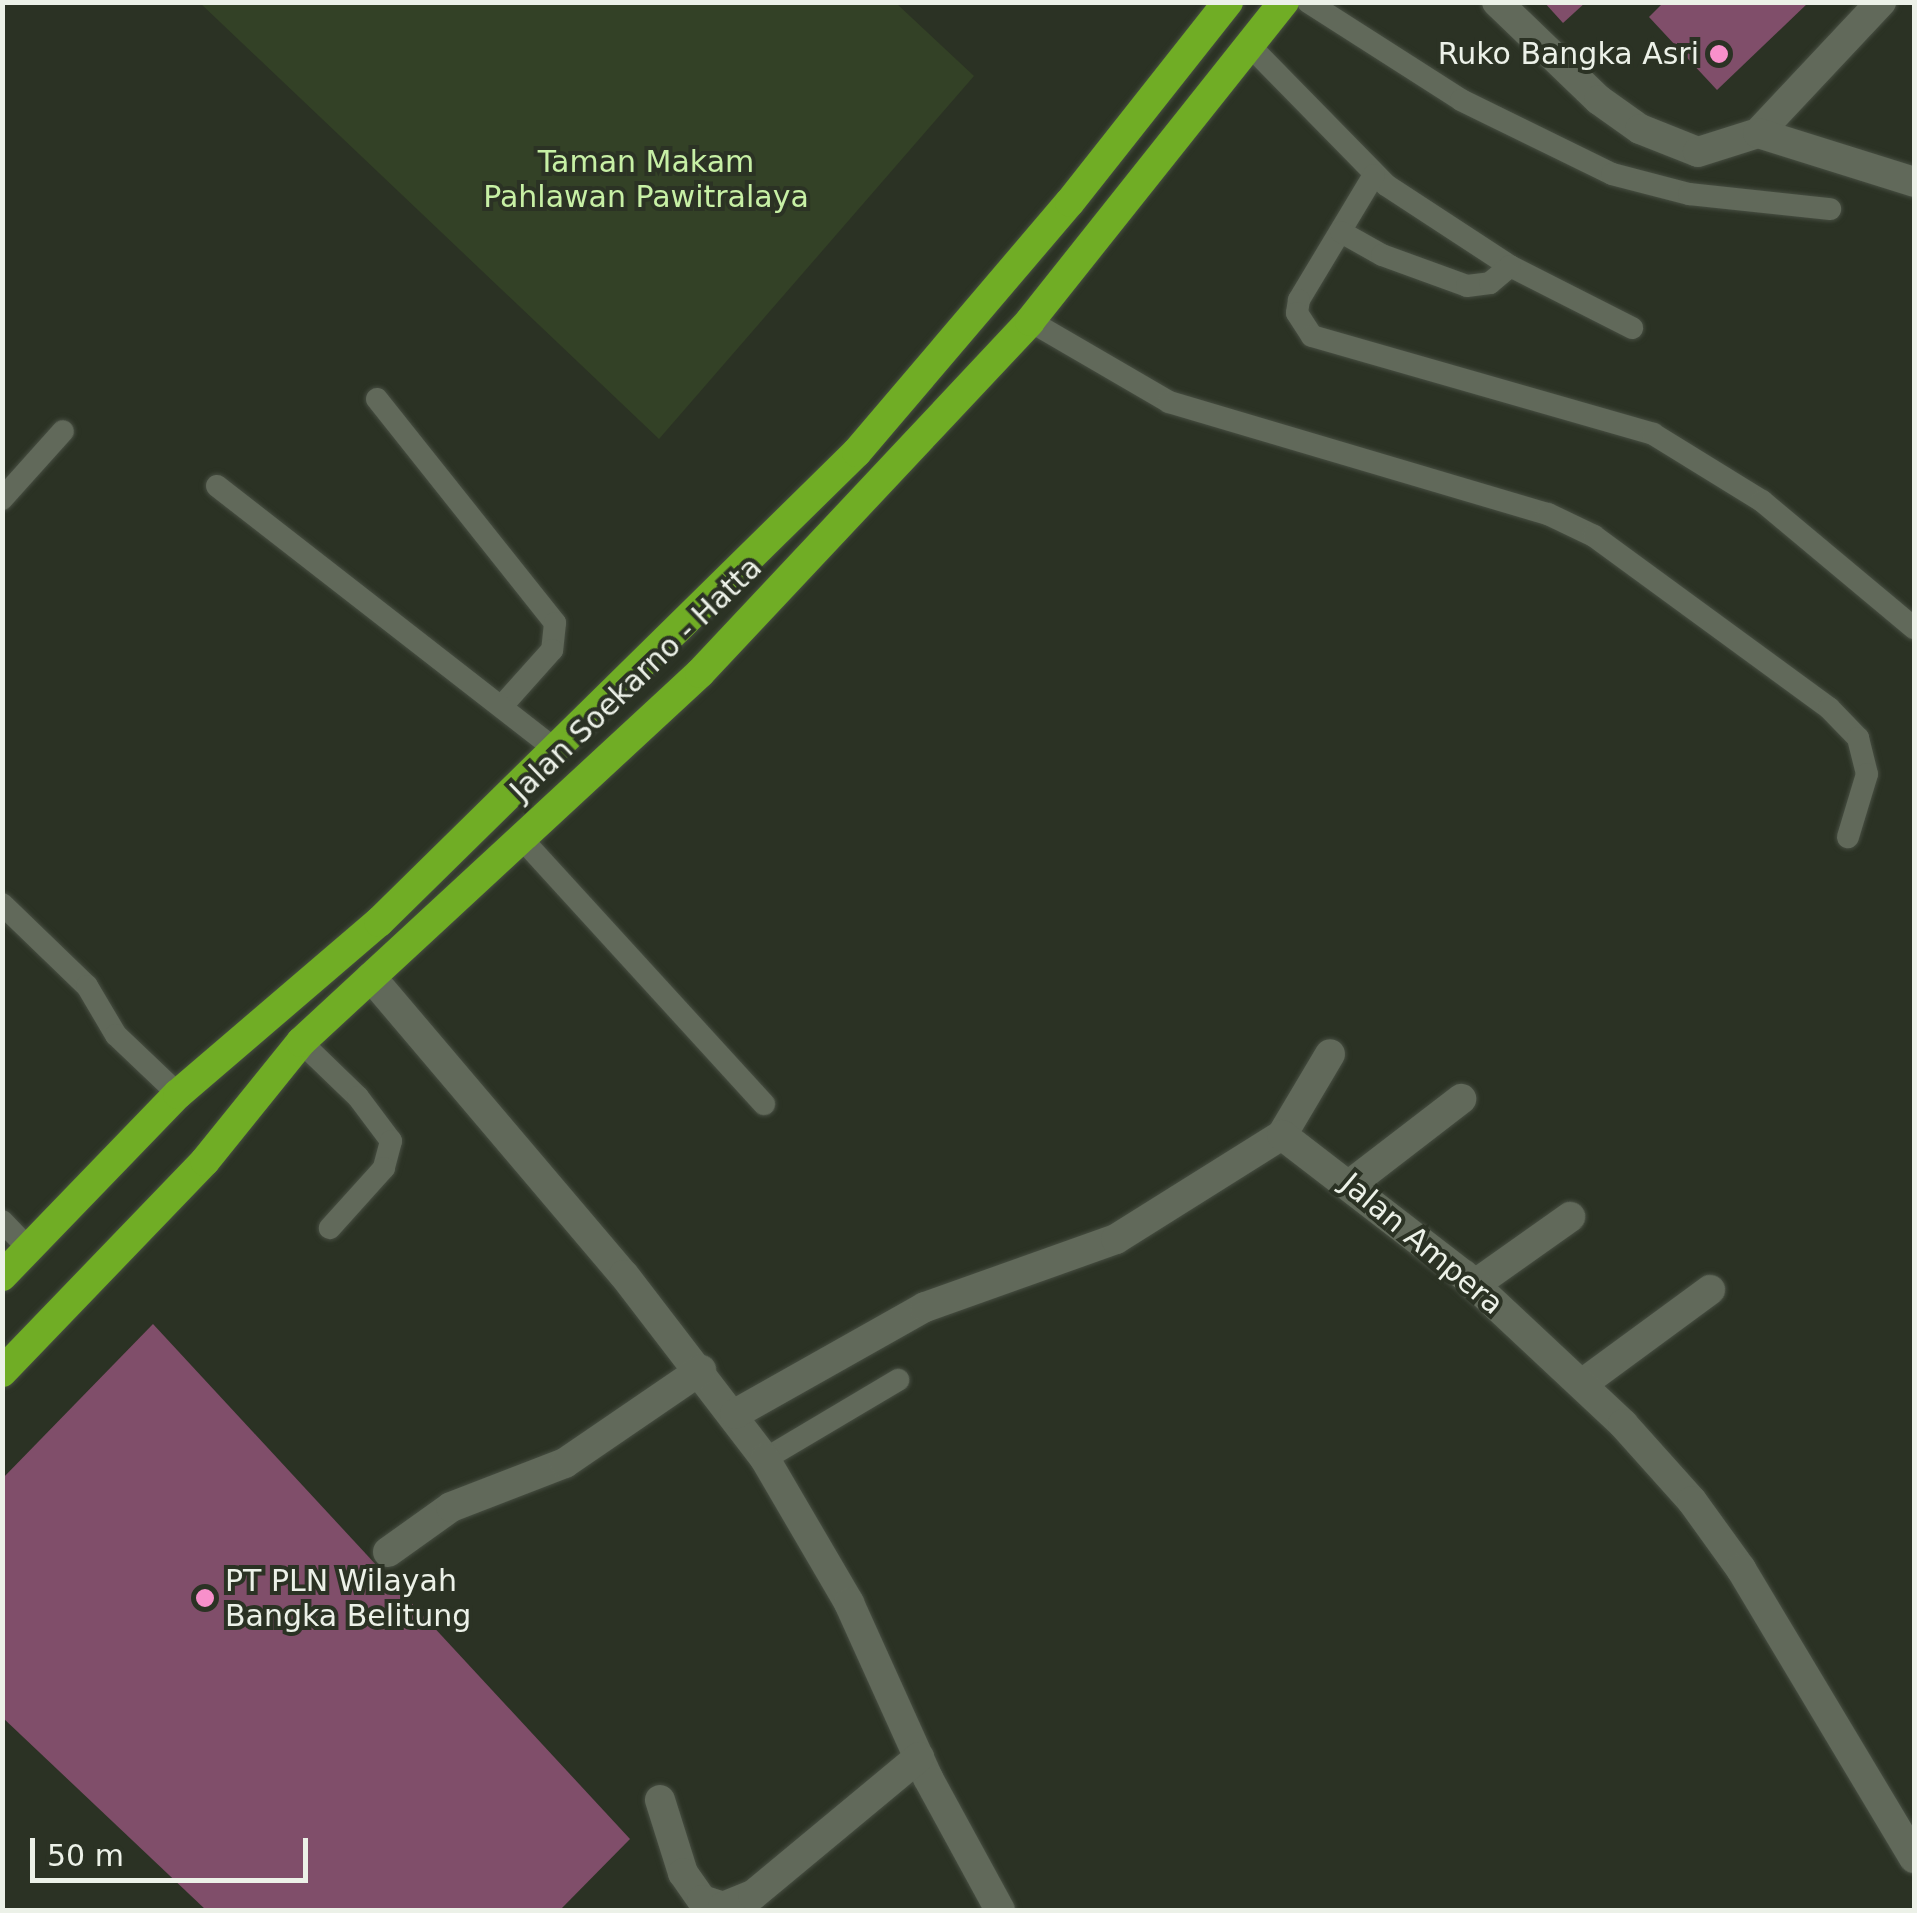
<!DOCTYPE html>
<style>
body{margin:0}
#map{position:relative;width:1917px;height:1913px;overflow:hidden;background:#2b3224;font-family:"DejaVu Sans",sans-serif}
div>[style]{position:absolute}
.green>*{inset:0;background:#334126}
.building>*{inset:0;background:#804e6a}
.roads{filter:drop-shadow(0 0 2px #474e42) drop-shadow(0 0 2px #474e42)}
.lane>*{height:22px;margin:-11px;padding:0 11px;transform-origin:11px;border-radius:11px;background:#61695a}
.street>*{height:30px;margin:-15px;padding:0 15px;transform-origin:15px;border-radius:15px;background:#61695a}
.highway>*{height:30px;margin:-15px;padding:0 15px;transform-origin:15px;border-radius:15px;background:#70ad25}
.dots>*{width:28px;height:28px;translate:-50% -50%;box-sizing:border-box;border:5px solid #2b3224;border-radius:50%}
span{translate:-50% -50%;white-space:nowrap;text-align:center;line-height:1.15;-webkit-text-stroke:8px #2b3224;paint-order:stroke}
.poi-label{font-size:30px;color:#ecf1e8}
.right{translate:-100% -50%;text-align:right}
.left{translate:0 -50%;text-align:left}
.park-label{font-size:30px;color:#c7f0a5}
.street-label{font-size:30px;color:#ecf1e8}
.frame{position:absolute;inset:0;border:5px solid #ecf1e8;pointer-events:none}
.scale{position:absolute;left:30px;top:1838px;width:278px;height:45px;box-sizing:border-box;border:5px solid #ecf1e8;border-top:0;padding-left:12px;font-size:30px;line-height:35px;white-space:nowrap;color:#ecf1e8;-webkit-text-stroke:8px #2b3224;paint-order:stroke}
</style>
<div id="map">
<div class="green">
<i style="clip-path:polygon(200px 3px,896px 3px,974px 76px,659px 439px)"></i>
</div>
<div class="building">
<i style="clip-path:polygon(1544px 2px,1586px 2px,1563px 23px)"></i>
<i style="clip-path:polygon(1664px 2px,1809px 2px,1717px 90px,1649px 17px)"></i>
<i style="clip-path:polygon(153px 1324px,630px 1839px,560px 1910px,206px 1910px,2px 1717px,2px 1479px)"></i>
</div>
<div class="roads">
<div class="lane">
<i style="left:1308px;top:2px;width:182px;rotate:32.6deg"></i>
<i style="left:1461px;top:100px;width:168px;rotate:26.1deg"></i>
<i style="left:1612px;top:174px;width:80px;rotate:14.6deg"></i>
<i style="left:1689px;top:194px;width:142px;rotate:6.1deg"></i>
<i style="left:1249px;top:45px;width:196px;rotate:45.6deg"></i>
<i style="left:1386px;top:185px;width:148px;rotate:33.2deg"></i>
<i style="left:1510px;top:266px;width:137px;rotate:26.9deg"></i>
<i style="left:1374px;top:175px;width:146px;rotate:121deg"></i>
<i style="left:1299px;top:300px;width:13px;rotate:99deg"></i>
<i style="left:1297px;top:313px;width:27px;rotate:57deg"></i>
<i style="left:1312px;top:336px;width:355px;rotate:16deg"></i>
<i style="left:1653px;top:434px;width:128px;rotate:31.6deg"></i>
<i style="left:1762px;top:501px;width:198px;rotate:39.9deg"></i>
<i style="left:1341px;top:232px;width:47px;rotate:29.3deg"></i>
<i style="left:1382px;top:255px;width:90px;rotate:20deg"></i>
<i style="left:1467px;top:286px;width:23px;rotate:-7deg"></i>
<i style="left:1490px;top:283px;width:26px;rotate:-40deg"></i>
<i style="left:1030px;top:321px;width:161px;rotate:30.2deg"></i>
<i style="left:1169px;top:402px;width:395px;rotate:16.5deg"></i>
<i style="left:1548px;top:514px;width:51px;rotate:25.6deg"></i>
<i style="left:1594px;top:536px;width:291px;rotate:36.2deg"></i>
<i style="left:1829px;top:708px;width:42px;rotate:46deg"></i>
<i style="left:1858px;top:738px;width:37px;rotate:76deg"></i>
<i style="left:1867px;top:774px;width:66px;rotate:106.8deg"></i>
<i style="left:377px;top:399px;width:286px;rotate:51.5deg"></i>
<i style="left:555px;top:623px;width:27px;rotate:96deg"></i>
<i style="left:552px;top:650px;width:76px;rotate:131.8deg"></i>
<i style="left:217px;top:486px;width:430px;rotate:37.9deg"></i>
<i style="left:2px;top:499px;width:91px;rotate:-48.1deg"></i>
<i style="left:522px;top:839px;width:359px;rotate:47.6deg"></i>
<i style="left:2px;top:904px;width:118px;rotate:44deg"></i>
<i style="left:87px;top:986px;width:57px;rotate:59.4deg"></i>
<i style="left:116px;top:1035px;width:86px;rotate:43.6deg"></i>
<i style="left:301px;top:1042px;width:79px;rotate:44deg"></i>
<i style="left:358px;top:1097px;width:55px;rotate:53.1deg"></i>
<i style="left:391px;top:1141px;width:28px;rotate:105deg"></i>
<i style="left:384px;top:1168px;width:81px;rotate:132deg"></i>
<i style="left:2px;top:1221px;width:37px;rotate:46deg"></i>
<i style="left:765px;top:1459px;width:155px;rotate:-30.7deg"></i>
</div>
<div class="street">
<i style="left:1497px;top:2px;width:141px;rotate:43.9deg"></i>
<i style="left:1599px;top:100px;width:50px;rotate:35.3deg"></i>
<i style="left:1640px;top:129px;width:62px;rotate:21.6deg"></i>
<i style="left:1698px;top:152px;width:63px;rotate:-17.6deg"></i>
<i style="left:1758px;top:133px;width:180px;rotate:-46.8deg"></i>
<i style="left:1758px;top:133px;width:164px;rotate:17.4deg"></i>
<i style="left:371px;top:977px;width:391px;rotate:49.7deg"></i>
<i style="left:624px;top:1275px;width:232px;rotate:52.5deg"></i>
<i style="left:765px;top:1459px;width:167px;rotate:59.7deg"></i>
<i style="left:849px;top:1603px;width:192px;rotate:65.7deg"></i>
<i style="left:928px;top:1778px;width:150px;rotate:61.4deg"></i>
<i style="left:1282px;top:1135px;width:94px;rotate:-59.3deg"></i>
<i style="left:1352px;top:1183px;width:138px;rotate:-37.6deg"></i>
<i style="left:1474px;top:1285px;width:118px;rotate:-35.3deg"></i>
<i style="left:1582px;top:1384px;width:159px;rotate:-36.3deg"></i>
<i style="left:735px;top:1414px;width:218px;rotate:-29.4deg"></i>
<i style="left:925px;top:1307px;width:203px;rotate:-19.6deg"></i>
<i style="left:1116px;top:1239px;width:196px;rotate:-32.1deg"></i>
<i style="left:1282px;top:1135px;width:230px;rotate:37.6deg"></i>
<i style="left:1464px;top:1275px;width:218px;rotate:43.1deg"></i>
<i style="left:1623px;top:1424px;width:103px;rotate:48.1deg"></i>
<i style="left:1692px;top:1501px;width:84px;rotate:54.2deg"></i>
<i style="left:1741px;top:1569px;width:337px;rotate:59.1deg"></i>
<i style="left:388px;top:1552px;width:77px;rotate:-35.5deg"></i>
<i style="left:451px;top:1507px;width:122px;rotate:-21.1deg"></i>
<i style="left:565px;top:1463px;width:165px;rotate:-34.4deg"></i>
<i style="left:660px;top:1800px;width:77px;rotate:72.5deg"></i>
<i style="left:683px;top:1873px;width:33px;rotate:55deg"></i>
<i style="left:702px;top:1900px;width:22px;rotate:18deg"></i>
<i style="left:723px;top:1907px;width:32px;rotate:-22deg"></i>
<i style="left:753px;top:1895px;width:216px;rotate:-39.7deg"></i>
</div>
<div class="highway">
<i style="left:2px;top:1276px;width:253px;rotate:-46deg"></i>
<i style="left:178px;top:1094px;width:265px;rotate:-40.6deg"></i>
<i style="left:379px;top:922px;width:670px;rotate:-44.52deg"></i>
<i style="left:857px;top:452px;width:328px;rotate:-49.6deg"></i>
<i style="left:1070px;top:202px;width:255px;rotate:-51.7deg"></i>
<i style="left:2px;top:1372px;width:293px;rotate:-46.1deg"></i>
<i style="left:205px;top:1161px;width:153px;rotate:-51.1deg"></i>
<i style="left:301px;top:1042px;width:543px;rotate:-42.76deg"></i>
<i style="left:700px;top:673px;width:482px;rotate:-46.8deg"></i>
<i style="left:1030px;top:321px;width:408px;rotate:-51.5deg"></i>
</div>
</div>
<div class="dots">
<i style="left:1719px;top:54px;background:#f890cb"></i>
<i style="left:205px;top:1598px;background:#f890cb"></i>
</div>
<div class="poi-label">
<span class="right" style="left:1699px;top:54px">Ruko Bangka Asri</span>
<span class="left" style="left:225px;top:1598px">PT PLN Wilayah<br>Bangka Belitung</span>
</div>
<div class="park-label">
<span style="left:646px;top:179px">Taman Makam<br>Pahlawan Pawitralaya</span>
</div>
<div class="street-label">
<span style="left:636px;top:679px;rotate:-44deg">Jalan Soekarno - Hatta</span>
<span style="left:1422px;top:1244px;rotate:40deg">Jalan Ampera</span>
</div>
<div class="frame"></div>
<div class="scale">50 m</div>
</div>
